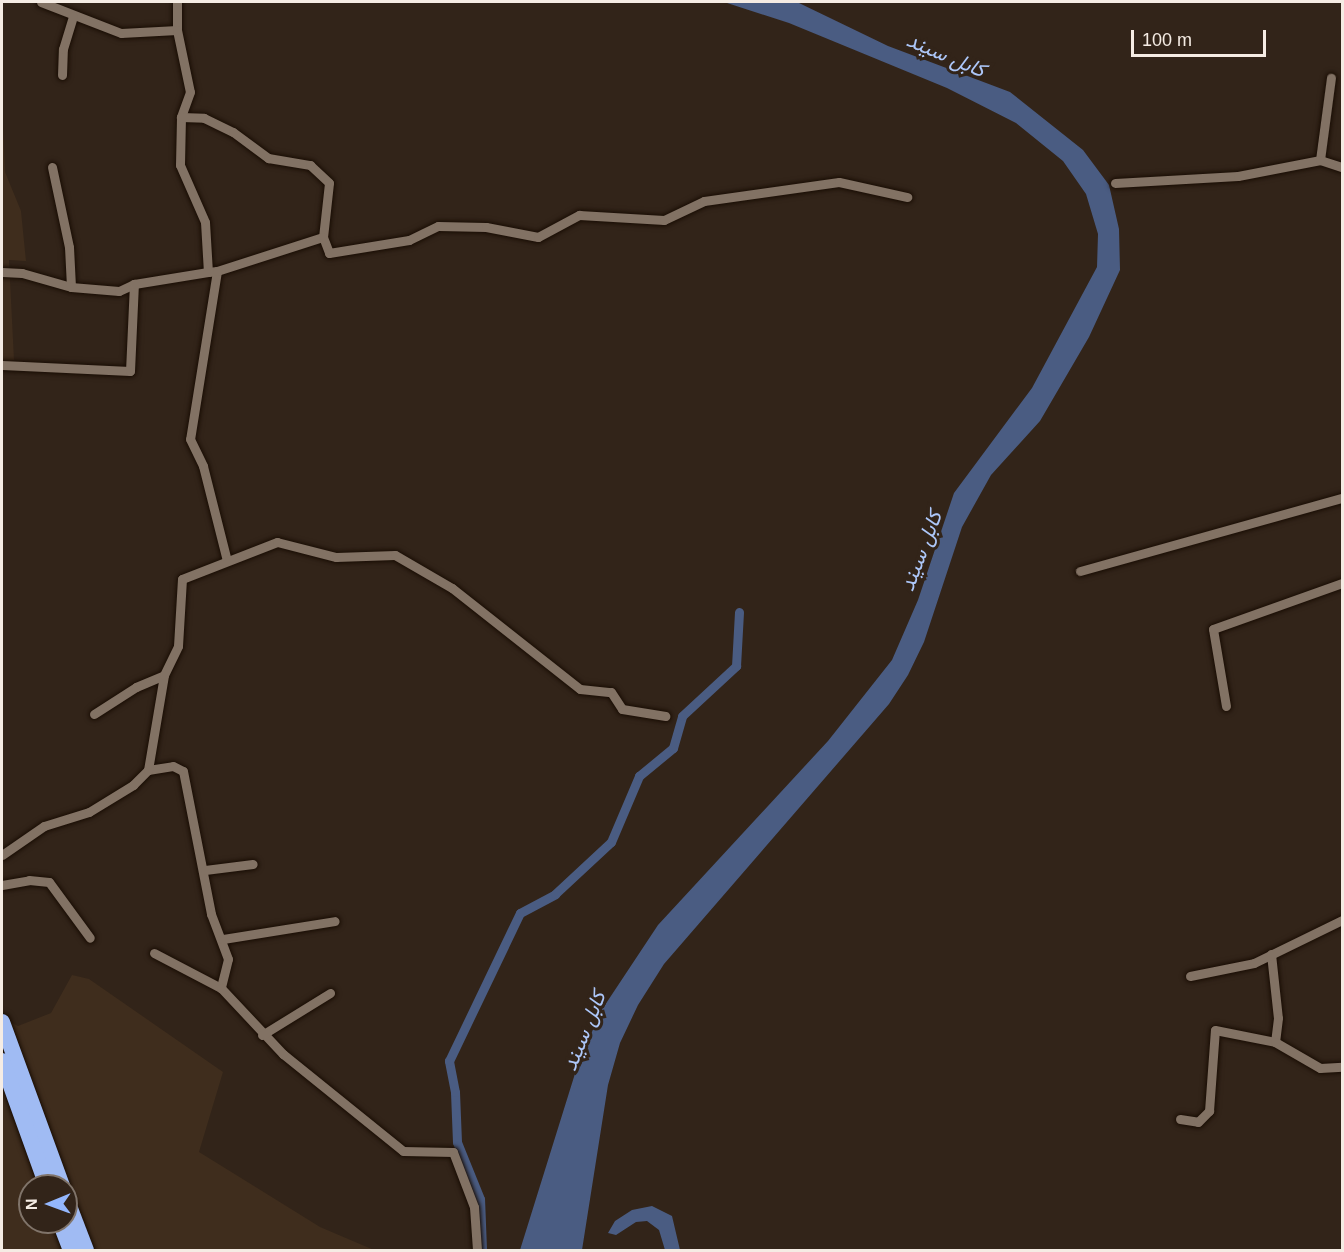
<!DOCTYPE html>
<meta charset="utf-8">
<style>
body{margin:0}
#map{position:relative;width:1344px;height:1252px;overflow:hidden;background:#322419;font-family:Arial,Vazirmatn,sans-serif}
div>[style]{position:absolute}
.built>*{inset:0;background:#3f2d1d}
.water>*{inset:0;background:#4a5c82}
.canal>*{height:9px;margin:-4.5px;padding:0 4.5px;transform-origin:4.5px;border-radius:4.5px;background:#4a5c82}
.roads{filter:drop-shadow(0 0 2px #190d04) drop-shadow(0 0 2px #190d04)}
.street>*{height:9px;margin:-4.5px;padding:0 4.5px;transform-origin:4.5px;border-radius:4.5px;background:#827264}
.highway>*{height:16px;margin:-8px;padding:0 8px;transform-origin:8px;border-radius:8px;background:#a0bbf3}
span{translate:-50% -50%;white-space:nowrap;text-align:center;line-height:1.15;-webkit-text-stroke:6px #322419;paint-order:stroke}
.water-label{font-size:21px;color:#adc7f9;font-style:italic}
.frame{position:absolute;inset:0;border:3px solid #f5ece4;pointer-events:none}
.north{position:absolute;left:18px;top:1174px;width:60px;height:60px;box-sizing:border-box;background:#322419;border:2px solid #80746a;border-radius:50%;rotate:269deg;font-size:16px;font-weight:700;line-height:24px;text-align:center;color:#f5ece4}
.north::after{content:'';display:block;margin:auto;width:21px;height:27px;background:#94b7fd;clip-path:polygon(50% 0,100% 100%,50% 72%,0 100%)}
.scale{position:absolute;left:1131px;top:30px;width:135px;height:27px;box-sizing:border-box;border:3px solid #f5ece4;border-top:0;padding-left:8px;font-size:18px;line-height:21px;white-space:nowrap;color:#f5ece4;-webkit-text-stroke:4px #322419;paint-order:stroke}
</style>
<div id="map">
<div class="built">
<i style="clip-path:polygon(2px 104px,5px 172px,21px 211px,26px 261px,9px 260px,14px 360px,2px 364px)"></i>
<i style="clip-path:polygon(evenodd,72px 975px,89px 979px,223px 1072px,199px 1152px,320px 1227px,374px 1250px,2px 1250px,2px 1018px,18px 1026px,51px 1013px,72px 975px,30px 1186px,66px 1186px,66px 1222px,30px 1222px,30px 1186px)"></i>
</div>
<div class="water">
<i style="clip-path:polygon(724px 2px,799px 3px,888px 46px,1010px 92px,1083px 150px,1109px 185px,1119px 229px,1120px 270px,1089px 337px,1040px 421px,991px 475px,962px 527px,924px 642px,908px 675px,889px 704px,664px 964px,638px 1005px,620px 1043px,608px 1085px,582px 1250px,520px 1250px,578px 1064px,601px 1011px,658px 925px,828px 741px,892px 660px,918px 600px,954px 493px,1032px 388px,1097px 267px,1098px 234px,1086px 194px,1063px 161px,1016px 123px,947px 88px,789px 23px)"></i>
<i style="clip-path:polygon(652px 1206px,672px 1216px,680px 1250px,665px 1250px,659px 1230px,647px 1221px,636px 1222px,616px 1235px,608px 1233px,615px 1221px,632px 1210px)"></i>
</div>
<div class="canal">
<i style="left:482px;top:1250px;width:51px;rotate:-92.2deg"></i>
<i style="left:480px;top:1199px;width:61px;rotate:-112deg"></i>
<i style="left:457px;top:1142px;width:50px;rotate:-92.3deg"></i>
<i style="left:455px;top:1092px;width:32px;rotate:-101deg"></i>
<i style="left:449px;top:1061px;width:164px;rotate:-64.4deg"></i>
<i style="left:520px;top:913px;width:40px;rotate:-28deg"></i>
<i style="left:555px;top:894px;width:76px;rotate:-42.9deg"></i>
<i style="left:611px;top:842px;width:72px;rotate:-67deg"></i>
<i style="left:639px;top:776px;width:44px;rotate:-39.5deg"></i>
<i style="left:673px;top:748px;width:33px;rotate:-74deg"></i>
<i style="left:682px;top:716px;width:74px;rotate:-42.8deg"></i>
<i style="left:736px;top:666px;width:54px;rotate:-86.8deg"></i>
</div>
<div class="roads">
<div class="street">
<i style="left:41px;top:2px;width:86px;rotate:21.2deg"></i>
<i style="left:121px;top:33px;width:56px;rotate:-3.1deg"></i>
<i style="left:177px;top:2px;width:28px;rotate:90deg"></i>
<i style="left:177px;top:30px;width:63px;rotate:78.2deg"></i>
<i style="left:190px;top:92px;width:27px;rotate:110deg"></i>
<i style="left:181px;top:117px;width:48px;rotate:91.2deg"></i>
<i style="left:180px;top:165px;width:62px;rotate:66.3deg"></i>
<i style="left:205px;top:222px;width:50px;rotate:86.6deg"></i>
<i style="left:208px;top:272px;width:9px;rotate:-6deg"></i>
<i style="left:217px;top:271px;width:170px;rotate:99.1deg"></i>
<i style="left:190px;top:439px;width:30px;rotate:64deg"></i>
<i style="left:203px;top:466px;width:98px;rotate:75.8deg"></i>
<i style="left:62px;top:75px;width:26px;rotate:-88deg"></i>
<i style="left:63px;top:49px;width:34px;rotate:-73deg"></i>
<i style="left:181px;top:117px;width:23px;rotate:2deg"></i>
<i style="left:204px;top:118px;width:32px;rotate:26deg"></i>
<i style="left:233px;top:132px;width:44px;rotate:36.6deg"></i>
<i style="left:268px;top:158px;width:43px;rotate:9.5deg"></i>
<i style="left:310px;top:165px;width:26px;rotate:43deg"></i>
<i style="left:329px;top:183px;width:54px;rotate:96.3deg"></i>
<i style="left:1320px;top:160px;width:83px;rotate:-82.4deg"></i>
<i style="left:52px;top:167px;width:82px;rotate:78deg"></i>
<i style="left:69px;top:247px;width:40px;rotate:87.1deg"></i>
<i style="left:1115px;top:183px;width:123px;rotate:-3.3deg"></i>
<i style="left:1238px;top:176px;width:84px;rotate:-11deg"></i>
<i style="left:1320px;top:160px;width:23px;rotate:18deg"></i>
<i style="left:217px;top:271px;width:111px;rotate:-17.8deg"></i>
<i style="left:323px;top:237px;width:17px;rotate:69deg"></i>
<i style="left:329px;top:253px;width:81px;rotate:-9.2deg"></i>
<i style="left:409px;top:240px;width:32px;rotate:-26deg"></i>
<i style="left:438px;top:226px;width:48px;rotate:1.2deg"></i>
<i style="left:486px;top:227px;width:53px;rotate:10.9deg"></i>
<i style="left:538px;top:237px;width:47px;rotate:-28.2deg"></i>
<i style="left:579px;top:215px;width:85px;rotate:3.4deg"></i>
<i style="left:664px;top:220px;width:44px;rotate:-25.4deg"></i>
<i style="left:704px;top:201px;width:136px;rotate:-8deg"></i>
<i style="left:839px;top:182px;width:70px;rotate:12.4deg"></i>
<i style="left:2px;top:272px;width:20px;rotate:3deg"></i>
<i style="left:22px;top:273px;width:51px;rotate:15.9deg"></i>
<i style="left:71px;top:287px;width:48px;rotate:4.8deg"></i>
<i style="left:119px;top:291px;width:17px;rotate:-25deg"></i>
<i style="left:2px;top:365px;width:128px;rotate:2.7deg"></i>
<i style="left:130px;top:371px;width:87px;rotate:-87.4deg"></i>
<i style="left:134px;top:284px;width:75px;rotate:-9.2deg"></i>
<i style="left:1080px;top:571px;width:272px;rotate:-15.6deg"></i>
<i style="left:1226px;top:706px;width:78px;rotate:-99.6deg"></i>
<i style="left:1213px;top:629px;width:137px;rotate:-19.6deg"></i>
<i style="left:94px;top:714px;width:50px;rotate:-32.7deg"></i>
<i style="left:136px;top:687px;width:30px;rotate:-23deg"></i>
<i style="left:148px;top:770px;width:25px;rotate:-9deg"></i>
<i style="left:173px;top:766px;width:11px;rotate:27deg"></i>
<i style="left:183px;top:771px;width:146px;rotate:78.9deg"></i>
<i style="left:211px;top:914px;width:48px;rotate:69.3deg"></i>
<i style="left:228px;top:959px;width:30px;rotate:104deg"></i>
<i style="left:2px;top:855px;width:51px;rotate:-34.6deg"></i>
<i style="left:44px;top:826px;width:47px;rotate:-17.3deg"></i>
<i style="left:89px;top:812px;width:52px;rotate:-31.5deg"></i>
<i style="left:133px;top:785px;width:21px;rotate:-45deg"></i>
<i style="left:148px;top:770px;width:96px;rotate:-80.4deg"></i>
<i style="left:164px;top:675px;width:32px;rotate:-64deg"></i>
<i style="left:178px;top:646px;width:67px;rotate:-86.6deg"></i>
<i style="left:182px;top:579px;width:102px;rotate:-21.3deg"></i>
<i style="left:277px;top:542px;width:61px;rotate:14.3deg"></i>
<i style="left:336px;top:557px;width:59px;rotate:-1.9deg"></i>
<i style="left:395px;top:555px;width:66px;rotate:30.1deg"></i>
<i style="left:452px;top:588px;width:163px;rotate:38.3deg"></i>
<i style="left:580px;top:689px;width:31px;rotate:6deg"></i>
<i style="left:611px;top:692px;width:20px;rotate:57deg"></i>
<i style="left:622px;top:709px;width:44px;rotate:9.2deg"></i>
<i style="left:205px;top:870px;width:48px;rotate:-7.1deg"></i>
<i style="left:2px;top:885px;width:27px;rotate:-10deg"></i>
<i style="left:29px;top:880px;width:20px;rotate:6deg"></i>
<i style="left:49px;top:882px;width:69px;rotate:53.8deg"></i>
<i style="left:223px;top:939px;width:113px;rotate:-9.1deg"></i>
<i style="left:154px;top:953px;width:76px;rotate:27.6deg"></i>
<i style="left:221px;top:988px;width:91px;rotate:46.8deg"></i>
<i style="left:283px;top:1054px;width:154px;rotate:38.9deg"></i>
<i style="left:403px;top:1151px;width:50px;rotate:1.1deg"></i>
<i style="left:453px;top:1152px;width:59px;rotate:69.1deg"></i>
<i style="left:474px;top:1207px;width:43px;rotate:86deg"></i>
<i style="left:1271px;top:954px;width:64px;rotate:83.8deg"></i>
<i style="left:1278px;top:1018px;width:24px;rotate:97deg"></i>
<i style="left:1190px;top:976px;width:65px;rotate:-11.5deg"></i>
<i style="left:1254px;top:963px;width:98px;rotate:-26deg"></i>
<i style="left:262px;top:1035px;width:80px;rotate:-31.7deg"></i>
<i style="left:1180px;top:1119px;width:18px;rotate:9deg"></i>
<i style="left:1198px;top:1122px;width:16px;rotate:-45deg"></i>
<i style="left:1209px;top:1111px;width:81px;rotate:-85.8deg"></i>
<i style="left:1215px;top:1030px;width:61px;rotate:11.3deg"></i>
<i style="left:1275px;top:1042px;width:52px;rotate:30deg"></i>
<i style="left:1320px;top:1068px;width:22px;rotate:-3deg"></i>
</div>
<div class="highway">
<i style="left:2px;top:1022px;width:175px;rotate:69.9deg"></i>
<i style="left:2px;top:1061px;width:133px;rotate:70.2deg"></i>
<i style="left:66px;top:1198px;width:56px;rotate:69deg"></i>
<i style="left:60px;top:1222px;width:30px;rotate:69deg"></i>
</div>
</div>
<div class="water-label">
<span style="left:946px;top:55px;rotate:23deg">کابل سيند</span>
<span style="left:921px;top:551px;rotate:-69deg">کابل سيند</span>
<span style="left:584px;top:1031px;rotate:-68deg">کابل سيند</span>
</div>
<div class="frame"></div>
<div class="north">N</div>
<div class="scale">100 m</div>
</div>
